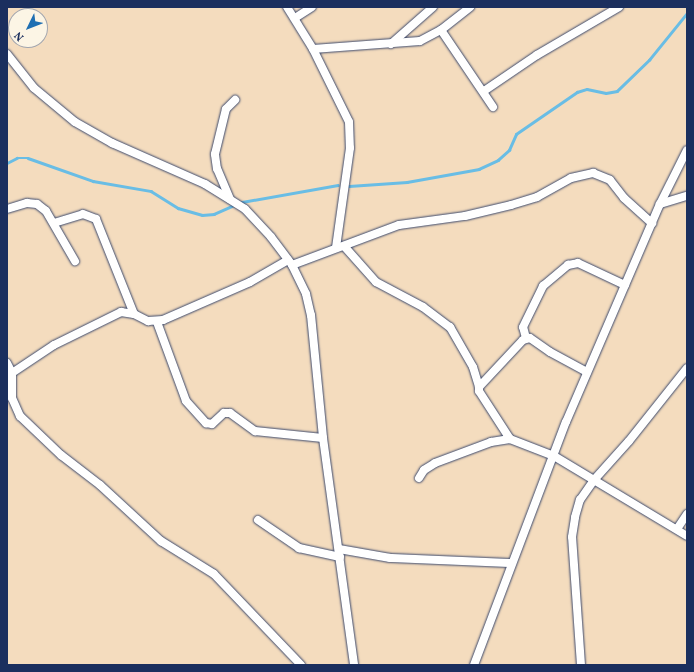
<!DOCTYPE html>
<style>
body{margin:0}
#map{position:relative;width:694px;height:672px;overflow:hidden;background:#f4dcbe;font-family:Vollkorn,serif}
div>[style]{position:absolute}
.stream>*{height:2.5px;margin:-1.25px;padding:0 1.25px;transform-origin:1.25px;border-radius:1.25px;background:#69bde5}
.roads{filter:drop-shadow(0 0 1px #3c496c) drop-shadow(0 0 1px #3c496c)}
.minor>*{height:8px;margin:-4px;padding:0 4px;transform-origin:4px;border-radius:4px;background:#fff}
span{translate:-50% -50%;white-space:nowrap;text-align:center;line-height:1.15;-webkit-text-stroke:3px #fcf5e5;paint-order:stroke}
.frame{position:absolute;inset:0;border:8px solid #1b2f5e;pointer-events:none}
.north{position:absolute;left:8px;top:8px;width:40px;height:40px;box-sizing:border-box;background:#fcf5e5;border:1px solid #a2a6af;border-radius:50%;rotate:227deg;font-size:11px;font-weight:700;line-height:16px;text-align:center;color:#1b2f5e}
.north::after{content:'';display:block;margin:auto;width:14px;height:18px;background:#1f6fb2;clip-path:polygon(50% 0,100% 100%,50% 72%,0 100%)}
</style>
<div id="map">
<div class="stream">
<i style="left:7px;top:163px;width:11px;rotate:-27deg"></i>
<i style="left:17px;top:158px;width:11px"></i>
<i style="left:28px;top:158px;width:69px;rotate:19.5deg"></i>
<i style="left:93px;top:181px;width:59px;rotate:9.8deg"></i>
<i style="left:151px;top:191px;width:32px;rotate:32deg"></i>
<i style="left:178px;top:208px;width:25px;rotate:16deg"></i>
<i style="left:202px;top:215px;width:12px;rotate:-5deg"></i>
<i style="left:214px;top:214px;width:20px;rotate:-24deg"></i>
<i style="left:349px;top:186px;width:58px;rotate:-3.9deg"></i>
<i style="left:407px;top:182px;width:73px;rotate:-10.2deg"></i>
<i style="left:479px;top:169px;width:21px;rotate:-25deg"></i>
<i style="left:498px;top:160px;width:15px;rotate:-42deg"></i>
<i style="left:509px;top:150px;width:17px;rotate:-66deg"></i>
<i style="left:516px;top:134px;width:74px;rotate:-34.5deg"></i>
<i style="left:577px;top:92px;width:10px;rotate:-17deg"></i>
<i style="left:587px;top:89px;width:19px;rotate:12deg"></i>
<i style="left:606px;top:93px;width:11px;rotate:-10deg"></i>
<i style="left:617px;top:91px;width:45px;rotate:-44.1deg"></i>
<i style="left:649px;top:60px;width:60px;rotate:-51deg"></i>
<i style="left:242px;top:202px;width:97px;rotate:-10deg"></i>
</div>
<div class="roads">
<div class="minor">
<i style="left:287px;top:7px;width:49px;rotate:58.2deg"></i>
<i style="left:313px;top:49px;width:81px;rotate:63.7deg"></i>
<i style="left:349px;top:122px;width:26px;rotate:88deg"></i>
<i style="left:350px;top:148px;width:101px;rotate:98deg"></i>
<i style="left:295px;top:18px;width:20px;rotate:-33deg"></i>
<i style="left:441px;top:30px;width:93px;rotate:56deg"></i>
<i style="left:391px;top:44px;width:56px;rotate:-41.4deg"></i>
<i style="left:313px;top:49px;width:107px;rotate:-4.3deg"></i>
<i style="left:420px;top:41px;width:24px;rotate:-28deg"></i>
<i style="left:441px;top:30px;width:37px;rotate:-38deg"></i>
<i style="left:7px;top:54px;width:43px;rotate:51.5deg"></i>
<i style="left:34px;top:88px;width:53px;rotate:39.7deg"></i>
<i style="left:75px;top:122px;width:43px;rotate:29.6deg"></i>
<i style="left:112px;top:143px;width:102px;rotate:23.8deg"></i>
<i style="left:205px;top:184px;width:47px;rotate:32deg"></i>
<i style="left:245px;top:209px;width:38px;rotate:47deg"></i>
<i style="left:271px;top:237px;width:35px;rotate:53deg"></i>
<i style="left:292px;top:265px;width:32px;rotate:64deg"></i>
<i style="left:306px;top:294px;width:22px;rotate:77deg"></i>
<i style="left:311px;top:315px;width:124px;rotate:84.4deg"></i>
<i style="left:323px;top:438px;width:229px;rotate:82.2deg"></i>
<i style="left:484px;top:91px;width:64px;rotate:-34.2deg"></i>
<i style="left:537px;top:55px;width:95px;rotate:-30.3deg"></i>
<i style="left:230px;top:199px;width:33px;rotate:-113deg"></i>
<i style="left:217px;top:169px;width:15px;rotate:-98deg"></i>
<i style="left:215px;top:154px;width:46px;rotate:-76.3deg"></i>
<i style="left:226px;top:109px;width:13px;rotate:-45deg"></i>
<i style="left:660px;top:204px;width:28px;rotate:-17deg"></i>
<i style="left:7px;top:209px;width:21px;rotate:-17deg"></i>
<i style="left:27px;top:203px;width:10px;rotate:6deg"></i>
<i style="left:37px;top:204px;width:11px;rotate:38deg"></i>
<i style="left:46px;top:211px;width:58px;rotate:59.9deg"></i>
<i style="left:54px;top:223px;width:30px;rotate:-17deg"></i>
<i style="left:83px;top:214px;width:14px;rotate:21deg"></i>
<i style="left:96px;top:219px;width:102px;rotate:68.2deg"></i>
<i style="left:344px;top:246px;width:48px;rotate:48.4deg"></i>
<i style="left:376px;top:282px;width:53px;rotate:28deg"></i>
<i style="left:423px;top:307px;width:34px;rotate:37deg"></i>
<i style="left:450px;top:327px;width:46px;rotate:60.1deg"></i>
<i style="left:473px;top:367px;width:21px;rotate:73deg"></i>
<i style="left:292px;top:265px;width:114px;rotate:-20.5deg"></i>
<i style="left:399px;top:225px;width:67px;rotate:-7.8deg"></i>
<i style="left:465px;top:216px;width:47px;rotate:-13.4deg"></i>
<i style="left:511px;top:205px;width:27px;rotate:-17deg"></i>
<i style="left:537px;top:197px;width:39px;rotate:-29deg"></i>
<i style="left:571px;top:178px;width:23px;rotate:-13deg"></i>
<i style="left:593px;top:173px;width:18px;rotate:22deg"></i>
<i style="left:610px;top:180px;width:23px;rotate:52deg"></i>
<i style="left:624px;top:198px;width:38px;rotate:42deg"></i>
<i style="left:157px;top:322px;width:84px;rotate:69.8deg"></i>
<i style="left:186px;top:401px;width:30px;rotate:48deg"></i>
<i style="left:206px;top:423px;width:6px;rotate:9deg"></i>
<i style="left:212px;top:424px;width:16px;rotate:-43deg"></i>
<i style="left:224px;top:413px;width:6px"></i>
<i style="left:230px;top:413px;width:31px;rotate:36deg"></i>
<i style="left:255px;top:431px;width:68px;rotate:5.9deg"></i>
<i style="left:526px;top:338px;width:11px;rotate:-105deg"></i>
<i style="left:523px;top:327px;width:46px;rotate:-64deg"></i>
<i style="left:543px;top:286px;width:33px;rotate:-40deg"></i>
<i style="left:568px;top:265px;width:10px;rotate:-11deg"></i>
<i style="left:578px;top:263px;width:52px;rotate:25.1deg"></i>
<i style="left:7px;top:363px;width:11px;rotate:63deg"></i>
<i style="left:12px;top:373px;width:25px;rotate:90deg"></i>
<i style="left:12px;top:398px;width:20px;rotate:66deg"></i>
<i style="left:20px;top:416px;width:57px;rotate:43.6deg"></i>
<i style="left:61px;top:455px;width:49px;rotate:37.6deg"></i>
<i style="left:100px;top:485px;width:83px;rotate:42.6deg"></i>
<i style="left:161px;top:541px;width:62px;rotate:31.9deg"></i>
<i style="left:214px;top:574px;width:126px;rotate:46.3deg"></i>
<i style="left:12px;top:373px;width:50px;rotate:-33.7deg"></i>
<i style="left:54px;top:345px;width:75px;rotate:-26.2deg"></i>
<i style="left:121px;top:312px;width:13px;rotate:9deg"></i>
<i style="left:134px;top:314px;width:16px;rotate:27deg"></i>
<i style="left:148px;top:321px;width:15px;rotate:-4deg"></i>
<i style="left:163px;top:320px;width:95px;rotate:-23.6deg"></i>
<i style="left:250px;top:282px;width:44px;rotate:-30.1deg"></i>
<i style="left:510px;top:439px;width:57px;rotate:-122.9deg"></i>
<i style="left:479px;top:391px;width:4px;rotate:-90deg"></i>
<i style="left:479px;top:387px;width:64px;rotate:-46.9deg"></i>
<i style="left:523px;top:340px;width:7px;rotate:-16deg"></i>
<i style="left:530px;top:338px;width:24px;rotate:35deg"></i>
<i style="left:550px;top:352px;width:42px;rotate:28.4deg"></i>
<i style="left:419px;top:478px;width:9px;rotate:-58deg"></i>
<i style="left:424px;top:470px;width:13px;rotate:-32deg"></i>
<i style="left:435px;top:463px;width:60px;rotate:-20.6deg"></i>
<i style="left:491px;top:442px;width:19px;rotate:-9deg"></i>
<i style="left:510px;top:439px;width:47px;rotate:21.1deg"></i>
<i style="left:554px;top:456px;width:155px;rotate:31deg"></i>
<i style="left:258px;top:520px;width:50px;rotate:34.3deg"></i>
<i style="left:299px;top:548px;width:42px;rotate:12.4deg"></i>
<i style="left:677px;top:529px;width:18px;rotate:-56deg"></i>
<i style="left:339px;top:549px;width:52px;rotate:10deg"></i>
<i style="left:390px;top:558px;width:121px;rotate:2.4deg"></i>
<i style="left:474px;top:665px;width:260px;rotate:-69.3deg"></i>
<i style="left:566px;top:422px;width:237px;rotate:-66.7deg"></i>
<i style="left:660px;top:204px;width:60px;rotate:-63.4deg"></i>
<i style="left:581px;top:665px;width:128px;rotate:-94deg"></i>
<i style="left:572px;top:537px;width:20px;rotate:-81deg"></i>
<i style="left:575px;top:517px;width:18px;rotate:-74deg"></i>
<i style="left:580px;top:500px;width:24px;rotate:-55deg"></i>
<i style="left:594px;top:480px;width:52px;rotate:-48.1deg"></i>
<i style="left:629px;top:441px;width:93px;rotate:-51.5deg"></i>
</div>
</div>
<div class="frame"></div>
<div class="north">N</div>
</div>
